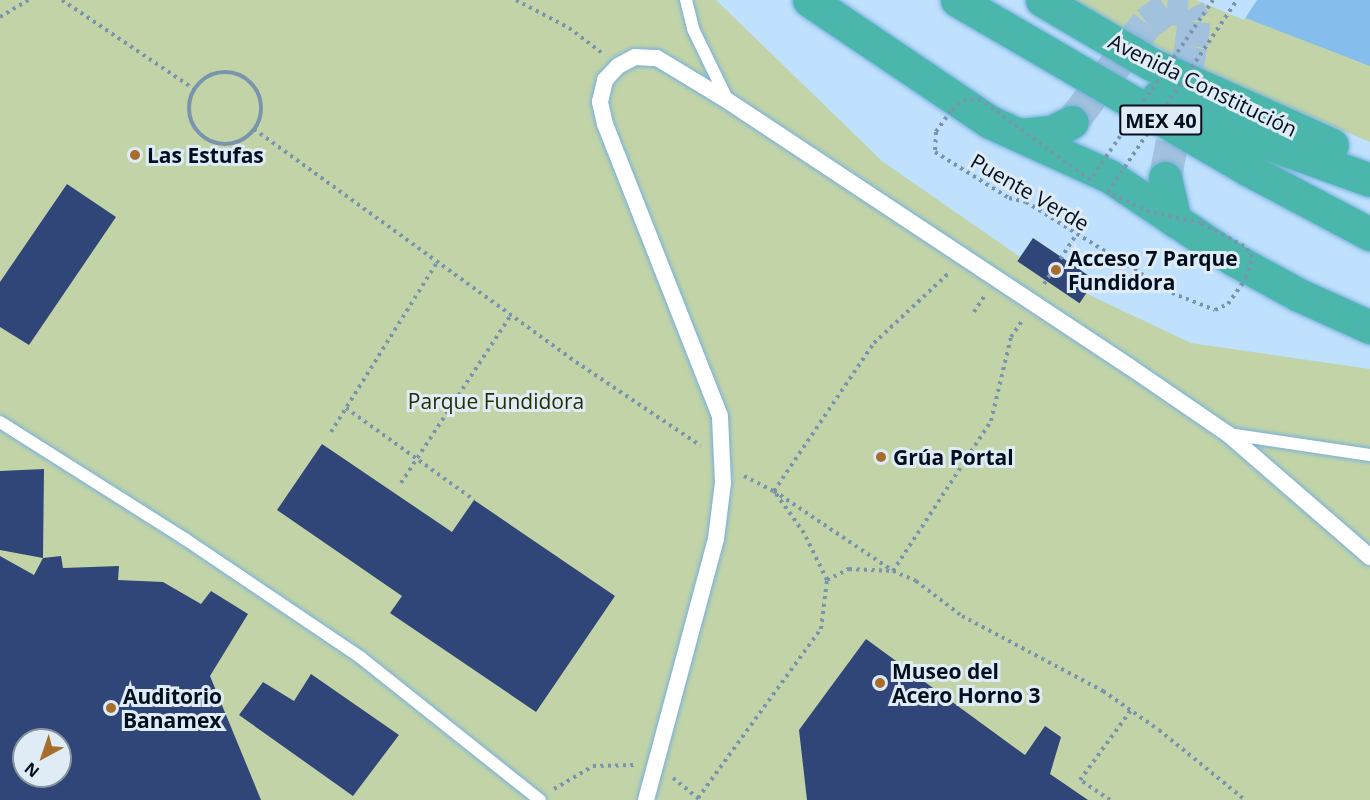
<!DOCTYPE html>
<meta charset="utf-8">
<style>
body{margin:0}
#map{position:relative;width:1370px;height:800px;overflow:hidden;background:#bfe1fe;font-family:"Open Sans",sans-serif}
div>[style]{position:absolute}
.green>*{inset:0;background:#c2d4a7}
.water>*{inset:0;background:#85bdec}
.pier>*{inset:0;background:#bfe1fe}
.building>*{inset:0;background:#304679;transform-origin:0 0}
.trunk-tunnel>*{height:33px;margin-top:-16.5px;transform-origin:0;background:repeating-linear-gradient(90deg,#a2c1dd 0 33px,transparent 0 49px)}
.path>*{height:4px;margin-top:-2px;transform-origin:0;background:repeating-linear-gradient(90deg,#7a94ad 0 3px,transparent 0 7.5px)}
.path>.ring{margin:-2px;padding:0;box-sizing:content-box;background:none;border:4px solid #7a94ad;border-radius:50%}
.roads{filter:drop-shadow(0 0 2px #77afde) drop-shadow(0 0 2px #77afde)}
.service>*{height:12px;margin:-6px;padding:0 6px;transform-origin:6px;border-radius:6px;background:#fff}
.pedestrian>*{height:16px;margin:-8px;padding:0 8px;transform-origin:8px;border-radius:8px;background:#fff}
.trunk>*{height:33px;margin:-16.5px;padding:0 16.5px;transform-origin:16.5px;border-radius:16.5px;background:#4bb7ac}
.path-bridge>*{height:4px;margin-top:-2px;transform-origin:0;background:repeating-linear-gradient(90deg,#7a94ad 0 3px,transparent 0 7.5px)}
.dots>*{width:16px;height:16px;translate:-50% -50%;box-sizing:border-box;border:3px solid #dfebf5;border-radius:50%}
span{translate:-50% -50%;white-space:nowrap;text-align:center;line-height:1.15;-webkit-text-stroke:6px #dfebf5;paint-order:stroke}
.shield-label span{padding:2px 4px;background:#dfebf5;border:2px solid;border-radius:4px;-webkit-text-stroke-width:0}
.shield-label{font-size:20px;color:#000e1f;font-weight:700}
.street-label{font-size:21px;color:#000e1f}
.poi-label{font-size:21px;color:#000e1f;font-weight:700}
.left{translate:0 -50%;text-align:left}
.park-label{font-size:21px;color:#222f00}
.north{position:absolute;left:12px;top:728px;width:60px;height:60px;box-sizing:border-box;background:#dfebf5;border:2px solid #86939f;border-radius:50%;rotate:220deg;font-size:16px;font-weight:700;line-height:24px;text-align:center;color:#000e1f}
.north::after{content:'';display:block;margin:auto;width:21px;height:27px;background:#a76d2d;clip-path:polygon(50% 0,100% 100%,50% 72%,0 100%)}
</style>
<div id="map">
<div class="green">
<i style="clip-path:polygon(evenodd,0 0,716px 0,882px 161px,1043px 273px,1191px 343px,1370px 369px,1370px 800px,0 800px,0 0,24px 740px,60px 740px,60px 776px,24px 776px,24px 740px)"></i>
<i style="clip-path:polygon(1069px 0,1370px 0,1370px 142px,1197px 68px)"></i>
</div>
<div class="water">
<i style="clip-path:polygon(1199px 0,1370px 0,1370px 66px)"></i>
</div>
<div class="pier">
<i style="clip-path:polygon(1196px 0,1257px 0,1244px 20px)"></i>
</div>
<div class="building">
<i style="clip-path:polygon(67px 184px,116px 217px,29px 345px,0 327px,0 282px)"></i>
<i style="left:1033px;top:238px;width:75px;height:28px;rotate:34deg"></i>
<i style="clip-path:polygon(322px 444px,452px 532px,474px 500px,615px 596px,536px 712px,390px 613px,402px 596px,277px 510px)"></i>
<i style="clip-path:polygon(evenodd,44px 469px,43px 558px,61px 556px,63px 568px,119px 566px,118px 580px,163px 582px,201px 604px,211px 591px,248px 614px,210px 676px,261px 800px,0 800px,0 556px,34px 575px,43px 558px,0 550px,0 471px,44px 469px,24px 740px,60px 740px,60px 776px,24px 776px,24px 740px)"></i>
<i style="clip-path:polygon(866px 639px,1025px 755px,1045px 726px,1061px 737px,1050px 774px,1088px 800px,807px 800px,799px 730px)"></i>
<i style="clip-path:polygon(311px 674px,399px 735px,353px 796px,239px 715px,263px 682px,294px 701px)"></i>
</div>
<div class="trunk-tunnel">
<i style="left:1072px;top:122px;width:124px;rotate:-52.9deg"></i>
<i style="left:1147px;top:23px;width:25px;rotate:-37deg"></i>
<i style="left:1167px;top:8px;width:21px;rotate:3deg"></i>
<i style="left:1188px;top:9px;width:13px;rotate:63deg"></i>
<i style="left:1194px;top:21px;width:25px;rotate:97deg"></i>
<i style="left:1191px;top:46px;width:135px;rotate:101.1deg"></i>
</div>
<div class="path">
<i style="left:62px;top:0;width:159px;rotate:34deg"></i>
<i style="left:516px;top:0;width:60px;rotate:27.8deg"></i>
<i style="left:569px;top:28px;width:41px;rotate:37.1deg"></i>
<i style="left:0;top:17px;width:33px;rotate:-31deg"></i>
<i class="ring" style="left:189px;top:72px;width:68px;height:68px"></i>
<i style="left:254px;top:129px;width:405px;rotate:35.9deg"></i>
<i style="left:582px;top:366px;width:143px;rotate:33.9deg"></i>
<i style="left:1044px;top:284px;width:59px;rotate:-56.9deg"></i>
<i style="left:974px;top:312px;width:20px;rotate:-57deg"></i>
<i style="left:346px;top:408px;width:158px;rotate:35.7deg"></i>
<i style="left:331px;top:432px;width:202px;rotate:-58deg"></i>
<i style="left:744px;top:476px;width:34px;rotate:27deg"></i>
<i style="left:774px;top:491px;width:143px;rotate:33.9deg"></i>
<i style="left:893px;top:571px;width:25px;rotate:23deg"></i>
<i style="left:916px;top:581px;width:58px;rotate:37.3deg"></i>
<i style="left:962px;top:616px;width:160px;rotate:28deg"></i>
<i style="left:1103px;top:691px;width:68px;rotate:34.9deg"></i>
<i style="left:1159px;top:730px;width:111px;rotate:39.1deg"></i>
<i style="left:401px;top:483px;width:201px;rotate:-56.8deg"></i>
<i style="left:827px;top:580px;width:25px;rotate:-27deg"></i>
<i style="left:849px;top:569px;width:44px;rotate:2.6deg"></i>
<i style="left:893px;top:571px;width:179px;rotate:-56.8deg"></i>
<i style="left:991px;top:421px;width:86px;rotate:-76.6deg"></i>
<i style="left:1011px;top:337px;width:22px;rotate:-56deg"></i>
<i style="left:673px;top:778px;width:35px;rotate:39deg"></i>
<i style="left:554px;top:789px;width:45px;rotate:-30.5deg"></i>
<i style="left:593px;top:766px;width:42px;rotate:-1.4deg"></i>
<i style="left:698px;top:798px;width:209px;rotate:-54deg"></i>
<i style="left:821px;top:629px;width:49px;rotate:-83deg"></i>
<i style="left:827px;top:580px;width:52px;rotate:-116.1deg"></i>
<i style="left:804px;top:533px;width:52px;rotate:-125.5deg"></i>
<i style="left:774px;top:491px;width:179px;rotate:-56deg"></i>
<i style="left:874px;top:343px;width:105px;rotate:-43.1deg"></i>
<i style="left:1110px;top:800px;width:36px;rotate:-146deg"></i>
<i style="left:1080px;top:780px;width:87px;rotate:-53.9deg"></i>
</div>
<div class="roads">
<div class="service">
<i style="left:686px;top:0;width:30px;rotate:76deg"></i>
<i style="left:693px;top:29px;width:80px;rotate:64.1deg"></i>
<i style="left:0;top:422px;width:219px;rotate:32.3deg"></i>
<i style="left:185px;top:539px;width:211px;rotate:34deg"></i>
<i style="left:360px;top:657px;width:230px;rotate:38.5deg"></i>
<i style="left:1229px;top:434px;width:143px;rotate:8.5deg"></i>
</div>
<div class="pedestrian">
<i style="left:646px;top:800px;width:270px;rotate:-75deg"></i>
<i style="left:716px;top:539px;width:56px;rotate:-82.9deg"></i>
<i style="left:723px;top:483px;width:67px;rotate:-92.6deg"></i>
<i style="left:720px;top:416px;width:314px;rotate:-111.5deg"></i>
<i style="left:605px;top:124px;width:23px;rotate:-103deg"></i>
<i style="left:600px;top:102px;width:23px;rotate:-77deg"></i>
<i style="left:605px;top:80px;width:19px;rotate:-47deg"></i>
<i style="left:618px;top:66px;width:19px;rotate:-28deg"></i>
<i style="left:635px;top:57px;width:22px;rotate:3deg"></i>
<i style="left:657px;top:58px;width:83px;rotate:31.2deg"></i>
<i style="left:728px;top:101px;width:482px;rotate:33.5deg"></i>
<i style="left:1130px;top:367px;width:119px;rotate:34.4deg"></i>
<i style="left:1228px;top:434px;width:188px;rotate:40.9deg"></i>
</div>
<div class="trunk">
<i style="left:809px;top:0;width:218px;rotate:34deg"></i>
<i style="left:990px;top:122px;width:131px;rotate:24.4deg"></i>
<i style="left:1109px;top:176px;width:149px;rotate:33.8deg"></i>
<i style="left:1233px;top:259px;width:75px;rotate:28.6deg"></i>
<i style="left:1299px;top:295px;width:78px;rotate:24.3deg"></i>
<i style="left:957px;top:0;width:338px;rotate:30.2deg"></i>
<i style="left:1249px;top:170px;width:137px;rotate:27.9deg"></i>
<i style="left:1042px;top:0;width:126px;rotate:30.4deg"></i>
<i style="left:1151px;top:64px;width:198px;rotate:24.1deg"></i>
<i style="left:1158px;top:97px;width:89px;rotate:24deg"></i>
<i style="left:1239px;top:133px;width:139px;rotate:19.7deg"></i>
<i style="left:1021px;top:135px;width:31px;rotate:-6deg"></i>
<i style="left:1052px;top:132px;width:22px;rotate:-27deg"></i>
<i style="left:1165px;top:178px;width:44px;rotate:76.9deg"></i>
</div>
</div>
<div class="path-bridge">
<i style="left:1213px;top:0;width:218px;rotate:124.3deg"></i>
<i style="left:1090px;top:180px;width:135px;rotate:-143.7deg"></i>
<i style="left:981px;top:100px;width:15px;rotate:-176deg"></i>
<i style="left:966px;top:99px;width:19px;rotate:141deg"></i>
<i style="left:951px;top:111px;width:26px;rotate:126deg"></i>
<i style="left:936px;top:132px;width:20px;rotate:93deg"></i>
<i style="left:935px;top:152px;width:87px;rotate:31.9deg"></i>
<i style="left:1009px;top:198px;width:17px;rotate:13deg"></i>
<i style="left:1026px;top:202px;width:172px;rotate:31.9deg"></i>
<i style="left:1172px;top:293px;width:46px;rotate:21.6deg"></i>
<i style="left:1215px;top:310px;width:14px;rotate:-25deg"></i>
<i style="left:1228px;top:304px;width:32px;rotate:-55deg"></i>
<i style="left:1246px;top:278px;width:22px;rotate:-72deg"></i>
<i style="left:1253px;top:257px;width:14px;rotate:-129deg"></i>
<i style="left:1244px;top:246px;width:49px;rotate:-151.9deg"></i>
<i style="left:1201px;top:223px;width:53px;rotate:-168.1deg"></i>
<i style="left:1149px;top:212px;width:46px;rotate:-154deg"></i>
<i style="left:1108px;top:192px;width:231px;rotate:-56.1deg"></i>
</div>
<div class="dots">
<i style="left:135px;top:155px;background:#a76d2d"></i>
<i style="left:1056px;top:270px;background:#a76d2d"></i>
<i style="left:881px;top:457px;background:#a76d2d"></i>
<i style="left:880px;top:683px;background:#a76d2d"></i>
<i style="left:111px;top:708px;background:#a76d2d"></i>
</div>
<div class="shield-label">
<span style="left:1161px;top:120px">MEX 40</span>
</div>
<div class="street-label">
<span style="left:1203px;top:85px;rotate:26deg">Avenida Constitución</span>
<span style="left:1030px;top:192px;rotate:30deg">Puente Verde</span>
</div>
<div class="poi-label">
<span class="left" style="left:147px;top:155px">Las Estufas</span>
<span class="left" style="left:1068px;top:270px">Acceso 7 Parque<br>Fundidora</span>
<span class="left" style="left:893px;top:457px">Grúa Portal</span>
<span class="left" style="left:892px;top:683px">Museo del<br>Acero Horno 3</span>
<span class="left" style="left:123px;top:708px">Auditorio<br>Banamex</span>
</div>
<div class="park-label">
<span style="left:496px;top:401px">Parque Fundidora</span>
</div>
<div class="north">N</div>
</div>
